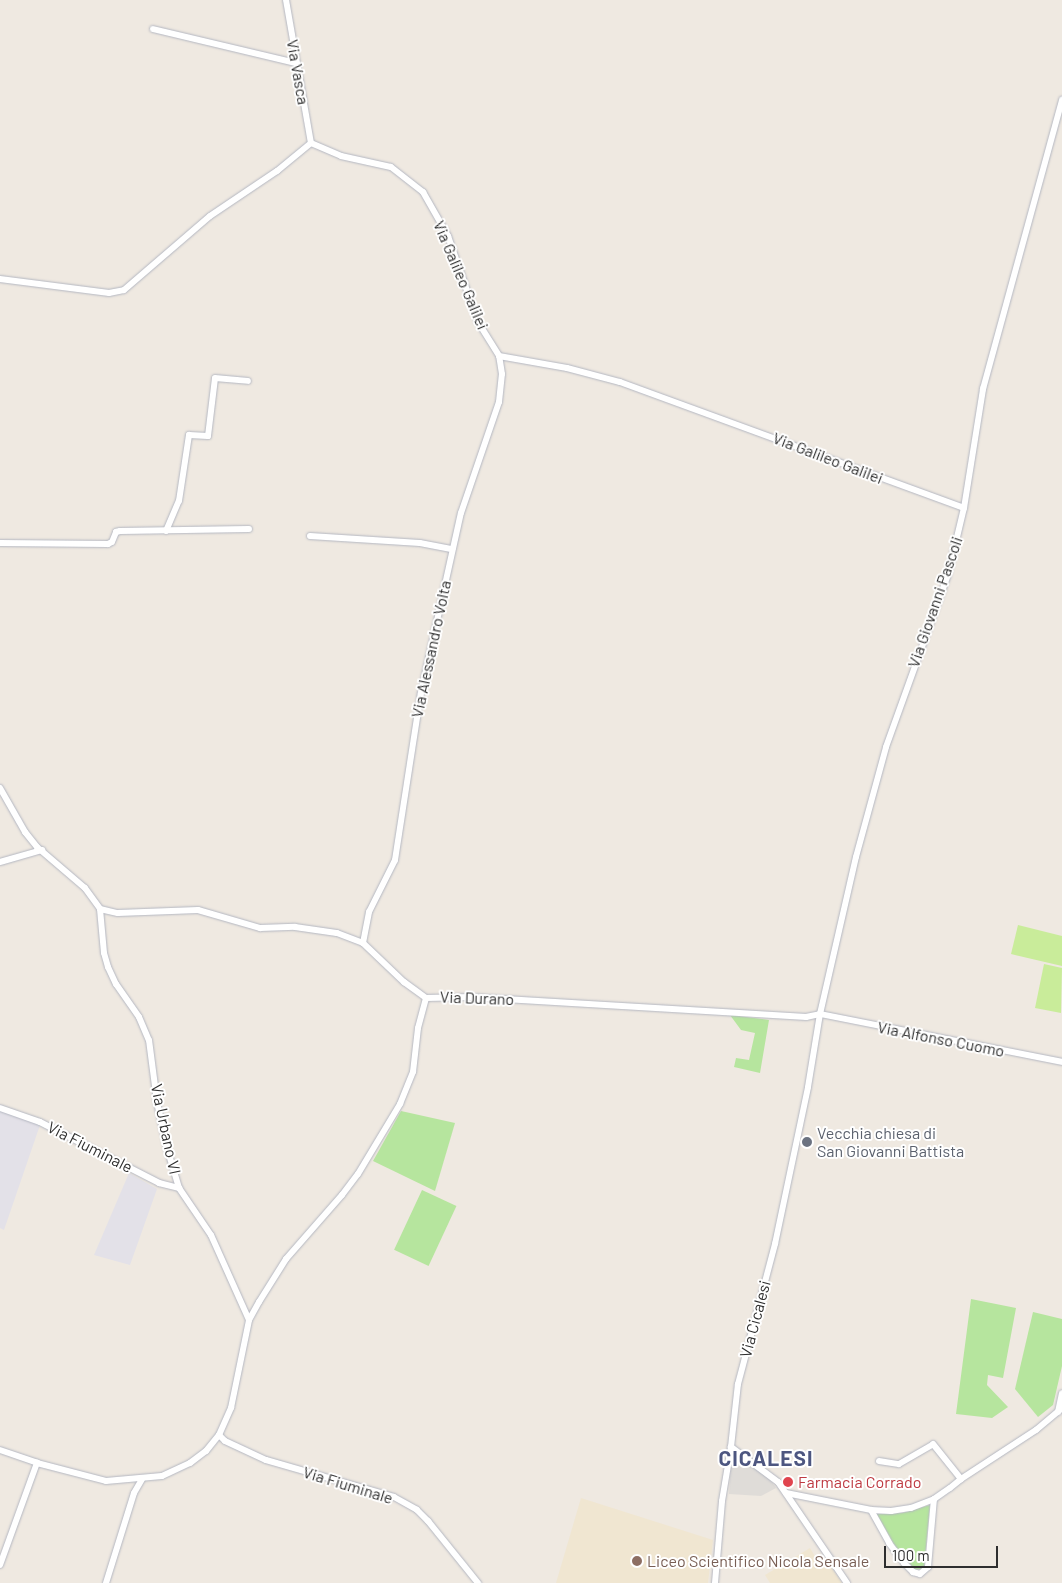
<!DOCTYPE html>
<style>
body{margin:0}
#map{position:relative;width:1062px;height:1583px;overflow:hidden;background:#efe9e1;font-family:Barlow,sans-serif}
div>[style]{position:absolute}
.industrial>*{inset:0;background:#e3e1e8}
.education>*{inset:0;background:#f0e6d1}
.green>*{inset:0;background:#b6e59e;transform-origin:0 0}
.pitch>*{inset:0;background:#c9ec9a}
.plaza>*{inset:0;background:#dfdcd8}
.roads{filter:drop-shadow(0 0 1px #b4b7c1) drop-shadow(0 0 1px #b4b7c1)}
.minor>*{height:6px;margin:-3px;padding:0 3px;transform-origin:3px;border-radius:3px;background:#fff}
.dots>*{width:14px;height:14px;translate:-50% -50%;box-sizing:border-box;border:2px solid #fff;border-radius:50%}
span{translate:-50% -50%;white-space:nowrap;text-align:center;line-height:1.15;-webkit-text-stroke:4px #fff;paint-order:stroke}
.street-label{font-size:16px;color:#2e2e2e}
.worship-label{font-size:16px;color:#5b616d}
.left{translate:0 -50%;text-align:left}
.health-label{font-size:16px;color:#be3a42}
.education-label{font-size:16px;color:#785e54}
.district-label{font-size:21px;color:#4d5680;font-weight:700;letter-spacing:1px}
.scale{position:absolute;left:884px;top:1546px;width:114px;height:22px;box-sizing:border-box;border:2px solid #2e2e2e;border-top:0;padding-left:6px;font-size:15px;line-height:18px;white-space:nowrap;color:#2e2e2e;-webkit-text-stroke:4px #fff;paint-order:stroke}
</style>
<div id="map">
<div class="industrial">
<i style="clip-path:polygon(0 1110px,40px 1125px,4px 1230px,0 1228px)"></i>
<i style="clip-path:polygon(129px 1173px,157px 1189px,130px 1265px,94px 1255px)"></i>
</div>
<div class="education">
<i style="clip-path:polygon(581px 1498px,713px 1540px,708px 1583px,556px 1583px)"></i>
<i style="clip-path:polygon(810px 1548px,816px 1558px,823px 1555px,842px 1583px,770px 1583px,765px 1575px)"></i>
</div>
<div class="green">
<i style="clip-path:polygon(730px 1015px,769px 1020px,760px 1073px,734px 1067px,736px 1058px,749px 1060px,755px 1033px,741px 1030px)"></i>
<i style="clip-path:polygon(401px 1111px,455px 1123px,435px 1191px,373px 1161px)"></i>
<i style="left:422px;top:1190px;width:38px;height:66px;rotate:25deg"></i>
<i style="clip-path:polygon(971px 1299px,1016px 1308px,1003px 1378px,988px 1375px,987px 1385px,1008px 1407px,992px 1418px,956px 1414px)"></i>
<i style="clip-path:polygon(1033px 1312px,1062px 1319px,1062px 1366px,1053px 1405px,1038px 1417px,1015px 1389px)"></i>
<i style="clip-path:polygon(930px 1505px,924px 1568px,915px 1570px,894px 1544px,877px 1514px,902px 1513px)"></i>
</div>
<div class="pitch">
<i style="clip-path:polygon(1018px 925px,1062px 936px,1062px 966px,1011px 954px)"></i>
<i style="clip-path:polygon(1044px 964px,1062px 968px,1061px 1013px,1035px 1008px)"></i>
</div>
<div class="plaza">
<i style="clip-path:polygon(740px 1460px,768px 1477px,776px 1488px,761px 1496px,729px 1494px,731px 1465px)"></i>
</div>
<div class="roads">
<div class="minor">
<i style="left:286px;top:0;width:145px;rotate:80.1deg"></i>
<i style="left:153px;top:29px;width:147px;rotate:13.4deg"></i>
<i style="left:0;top:279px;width:110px;rotate:7.3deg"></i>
<i style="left:109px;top:293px;width:15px;rotate:-11deg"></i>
<i style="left:124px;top:290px;width:113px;rotate:-40.7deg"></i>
<i style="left:210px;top:216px;width:81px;rotate:-33.9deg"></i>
<i style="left:277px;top:171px;width:44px;rotate:-39.5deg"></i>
<i style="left:311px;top:143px;width:33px;rotate:23deg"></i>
<i style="left:341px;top:156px;width:51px;rotate:12.4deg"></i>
<i style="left:391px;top:167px;width:41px;rotate:38deg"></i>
<i style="left:423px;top:192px;width:51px;rotate:60.4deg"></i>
<i style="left:448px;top:236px;width:91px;rotate:70.8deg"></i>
<i style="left:478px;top:322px;width:40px;rotate:58deg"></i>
<i style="left:499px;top:356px;width:69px;rotate:10deg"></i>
<i style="left:567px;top:368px;width:55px;rotate:14.8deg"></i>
<i style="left:620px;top:382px;width:366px;rotate:20.1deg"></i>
<i style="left:166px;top:531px;width:33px;rotate:-67deg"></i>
<i style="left:179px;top:501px;width:67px;rotate:-81.4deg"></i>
<i style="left:189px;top:435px;width:19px;rotate:3deg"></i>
<i style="left:208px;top:436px;width:58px;rotate:-83.1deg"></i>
<i style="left:215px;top:378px;width:33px;rotate:5deg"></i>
<i style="left:310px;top:536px;width:110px;rotate:3.6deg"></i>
<i style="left:420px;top:543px;width:33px;rotate:11deg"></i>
<i style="left:0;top:543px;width:108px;rotate:0.5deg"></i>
<i style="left:108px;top:544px;width:4px;rotate:-27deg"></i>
<i style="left:112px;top:542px;width:11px;rotate:-68deg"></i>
<i style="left:116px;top:532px;width:4px;rotate:-14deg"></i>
<i style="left:120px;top:531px;width:129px;rotate:-0.9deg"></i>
<i style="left:0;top:788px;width:51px;rotate:60.4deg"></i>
<i style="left:25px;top:832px;width:19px;rotate:51deg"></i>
<i style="left:37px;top:847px;width:63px;rotate:40.5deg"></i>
<i style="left:85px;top:888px;width:26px;rotate:54deg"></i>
<i style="left:100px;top:909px;width:44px;rotate:84.8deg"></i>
<i style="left:104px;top:953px;width:15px;rotate:74deg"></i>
<i style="left:108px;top:967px;width:19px;rotate:65deg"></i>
<i style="left:116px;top:984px;width:40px;rotate:55.1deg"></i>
<i style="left:139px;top:1017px;width:25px;rotate:67deg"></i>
<i style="left:149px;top:1040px;width:63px;rotate:82.6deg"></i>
<i style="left:157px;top:1102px;width:47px;rotate:77.7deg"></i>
<i style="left:167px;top:1148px;width:42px;rotate:73.3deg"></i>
<i style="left:179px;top:1188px;width:57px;rotate:55.8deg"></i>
<i style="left:211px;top:1235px;width:93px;rotate:65.9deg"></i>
<i style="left:0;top:862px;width:44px;rotate:-15.9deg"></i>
<i style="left:100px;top:909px;width:18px;rotate:13deg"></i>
<i style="left:118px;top:913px;width:80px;rotate:-2.1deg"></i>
<i style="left:198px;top:910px;width:65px;rotate:16.2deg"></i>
<i style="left:260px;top:928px;width:35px;rotate:-2deg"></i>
<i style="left:295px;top:927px;width:42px;rotate:8.1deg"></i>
<i style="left:337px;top:933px;width:28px;rotate:21deg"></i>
<i style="left:363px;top:943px;width:57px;rotate:43.6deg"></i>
<i style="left:404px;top:982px;width:27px;rotate:36deg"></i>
<i style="left:426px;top:998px;width:45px;rotate:-1.3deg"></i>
<i style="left:471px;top:997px;width:336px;rotate:3.4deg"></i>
<i style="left:806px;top:1017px;width:14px;rotate:-12deg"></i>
<i style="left:820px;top:1014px;width:247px;rotate:11.2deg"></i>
<i style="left:363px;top:943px;width:32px;rotate:-79deg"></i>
<i style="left:369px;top:912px;width:58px;rotate:-63.4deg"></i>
<i style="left:395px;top:860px;width:169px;rotate:-81.2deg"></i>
<i style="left:421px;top:693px;width:184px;rotate:-77.5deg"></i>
<i style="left:461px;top:513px;width:117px;rotate:-71.1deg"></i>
<i style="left:499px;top:402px;width:28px;rotate:-84deg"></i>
<i style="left:502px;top:374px;width:18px;rotate:-99deg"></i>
<i style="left:0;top:1108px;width:42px;rotate:19.3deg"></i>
<i style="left:40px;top:1122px;width:134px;rotate:27.1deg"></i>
<i style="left:159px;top:1183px;width:21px;rotate:14deg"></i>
<i style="left:1058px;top:1412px;width:19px;rotate:-78deg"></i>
<i style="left:219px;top:1435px;width:8px;rotate:45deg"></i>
<i style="left:225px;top:1441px;width:45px;rotate:24.9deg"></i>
<i style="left:266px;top:1460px;width:133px;rotate:16.1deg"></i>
<i style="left:394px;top:1497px;width:26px;rotate:29deg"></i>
<i style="left:417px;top:1510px;width:16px;rotate:45deg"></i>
<i style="left:428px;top:1521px;width:80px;rotate:51.1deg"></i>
<i style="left:0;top:1450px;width:39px;rotate:19deg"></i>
<i style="left:37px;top:1463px;width:71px;rotate:14.6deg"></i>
<i style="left:106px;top:1481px;width:56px;rotate:-5.1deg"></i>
<i style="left:162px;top:1476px;width:31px;rotate:-25deg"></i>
<i style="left:190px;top:1463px;width:20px;rotate:-37deg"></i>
<i style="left:206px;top:1451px;width:21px;rotate:-51deg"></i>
<i style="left:219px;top:1435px;width:30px;rotate:-66deg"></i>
<i style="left:231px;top:1408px;width:90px;rotate:-78.4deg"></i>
<i style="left:249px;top:1320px;width:21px;rotate:-61deg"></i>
<i style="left:259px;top:1302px;width:51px;rotate:-57.9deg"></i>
<i style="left:286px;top:1259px;width:85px;rotate:-48.8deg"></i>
<i style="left:342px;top:1195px;width:26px;rotate:-53deg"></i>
<i style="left:358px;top:1174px;width:82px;rotate:-59deg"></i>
<i style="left:400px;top:1104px;width:35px;rotate:-68deg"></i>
<i style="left:413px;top:1072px;width:44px;rotate:-83.5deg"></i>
<i style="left:418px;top:1028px;width:31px;rotate:-75deg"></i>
<i style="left:879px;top:1461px;width:20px;rotate:9deg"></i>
<i style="left:899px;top:1464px;width:39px;rotate:-30deg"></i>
<i style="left:933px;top:1444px;width:45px;rotate:51.3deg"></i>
<i style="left:786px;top:1493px;width:87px;rotate:11.3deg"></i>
<i style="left:871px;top:1510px;width:20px;rotate:3deg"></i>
<i style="left:891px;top:1511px;width:20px;rotate:-9deg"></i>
<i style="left:911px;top:1508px;width:25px;rotate:-21deg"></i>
<i style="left:934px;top:1499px;width:19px;rotate:-35deg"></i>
<i style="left:950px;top:1488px;width:14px;rotate:-39deg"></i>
<i style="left:961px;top:1479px;width:90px;rotate:-33.2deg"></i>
<i style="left:1036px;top:1430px;width:34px;rotate:-40deg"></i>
<i style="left:871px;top:1510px;width:38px;rotate:61deg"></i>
<i style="left:889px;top:1543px;width:25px;rotate:53deg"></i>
<i style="left:904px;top:1563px;width:13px;rotate:45deg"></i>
<i style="left:913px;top:1572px;width:7px;rotate:16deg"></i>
<i style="left:920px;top:1574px;width:11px;rotate:-41deg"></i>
<i style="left:928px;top:1567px;width:68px;rotate:-85deg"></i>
<i style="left:0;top:1565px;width:109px;rotate:-70.1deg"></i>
<i style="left:106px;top:1583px;width:94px;rotate:-72.7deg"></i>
<i style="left:134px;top:1493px;width:16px;rotate:-60deg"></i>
<i style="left:715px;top:1583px;width:82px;rotate:-85.1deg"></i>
<i style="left:722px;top:1501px;width:55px;rotate:-80.5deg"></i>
<i style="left:847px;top:1583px;width:122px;rotate:-124.3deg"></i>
<i style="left:778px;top:1482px;width:59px;rotate:-143.3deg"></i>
<i style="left:731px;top:1447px;width:63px;rotate:-83.7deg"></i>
<i style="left:738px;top:1384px;width:145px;rotate:-75.2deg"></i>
<i style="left:775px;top:1244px;width:160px;rotate:-78.1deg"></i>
<i style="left:808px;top:1087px;width:74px;rotate:-80.7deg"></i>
<i style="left:820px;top:1014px;width:161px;rotate:-77.1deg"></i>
<i style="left:856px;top:857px;width:114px;rotate:-74.7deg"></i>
<i style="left:886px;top:747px;width:183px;rotate:-70.2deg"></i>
<i style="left:948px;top:575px;width:69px;rotate:-76.6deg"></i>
<i style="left:964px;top:508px;width:121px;rotate:-80.9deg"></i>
<i style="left:983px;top:389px;width:300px;rotate:-74.7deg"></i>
</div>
</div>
<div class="dots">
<i style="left:807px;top:1142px;background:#6b7280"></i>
<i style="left:788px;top:1482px;background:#e0444e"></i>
<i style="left:637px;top:1561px;background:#8d6e63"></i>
</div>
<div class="street-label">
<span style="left:298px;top:72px;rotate:80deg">Via Vasca</span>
<span style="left:461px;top:275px;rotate:67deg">Via Galileo Galilei</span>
<span style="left:828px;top:458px;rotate:21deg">Via Galileo Galilei</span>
<span style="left:935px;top:602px;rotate:-71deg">Via Giovanni Pascoli</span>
<span style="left:431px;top:649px;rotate:-78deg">Via Alessandro Volta</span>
<span style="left:477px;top:998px;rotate:2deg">Via Durano</span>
<span style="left:941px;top:1039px;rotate:11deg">Via Alfonso Cuomo</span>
<span style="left:166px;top:1129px;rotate:78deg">Via Urbano VI</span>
<span style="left:90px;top:1147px;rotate:27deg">Via Fiuminale</span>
<span style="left:755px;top:1319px;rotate:-75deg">Via Cicalesi</span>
<span style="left:348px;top:1485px;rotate:17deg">Via Fiuminale</span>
</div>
<div class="worship-label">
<span class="left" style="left:817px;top:1142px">Vecchia chiesa di<br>San Giovanni Battista</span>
</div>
<div class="health-label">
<span class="left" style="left:798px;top:1482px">Farmacia Corrado</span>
</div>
<div class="education-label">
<span class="left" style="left:647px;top:1561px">Liceo Scientifico Nicola Sensale</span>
</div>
<div class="district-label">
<span style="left:766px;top:1458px">CICALESI</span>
</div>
<div class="scale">100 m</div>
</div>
